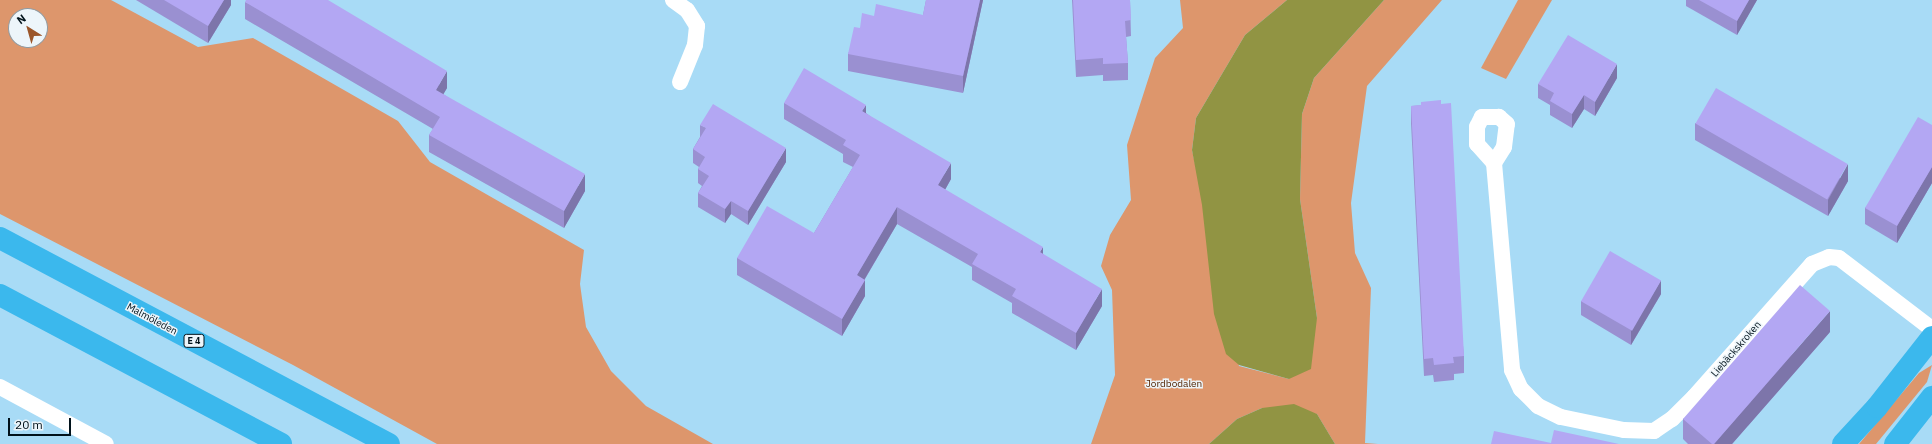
<!DOCTYPE html>
<meta charset="utf-8">
<style>
body{margin:0}
#map{position:relative;width:1932px;height:444px;overflow:hidden;background:#a8dbf6;font-family:"IBM Plex Sans",sans-serif}
div>[style]{position:absolute}
.green>*{inset:0;background:#dd966c}
.water>*{inset:0;background:#919443}
.street>*{height:16px;margin:-8px;padding:0 8px;transform-origin:8px;border-radius:8px;background:#fff}
.highway>*{height:22px;margin:-11px;padding:0 11px;transform-origin:11px;border-radius:11px;background:#3bb8ed}
.wall>*{inset:0;background:#9a90d1}
.shaded-wall>*{inset:0;background:#7d75aa}
.building>*{inset:0;background:#b3a7f3;transform-origin:0 0}
span{translate:-50% -50%;white-space:nowrap;text-align:center;line-height:1.15;-webkit-text-stroke:3px #edf5fa;paint-order:stroke}
.shield-label span{padding:1px 3px;background:#edf5fa;border:1px solid;border-radius:3px;-webkit-text-stroke-width:0}
.shield-label{font-size:9px;color:#01121b;font-weight:700}
.street-label{font-size:10px;color:#01121b}
.park-label{font-size:10px;color:#532503}
.north{position:absolute;left:8px;top:8px;width:40px;height:40px;box-sizing:border-box;background:#edf5fa;border:1px solid #8f9aa1;border-radius:50%;rotate:323deg;font-size:11px;font-weight:700;line-height:16px;text-align:center;color:#01121b}
.north::after{content:'';display:block;margin:auto;width:14px;height:18px;background:#9b562a;clip-path:polygon(50% 0,100% 100%,50% 72%,0 100%)}
.scale{position:absolute;left:8px;top:418px;width:63px;height:18px;box-sizing:border-box;border:2px solid #01121b;border-top:0;padding-left:5px;font-size:12px;line-height:14px;white-space:nowrap;color:#01121b;-webkit-text-stroke:3px #edf5fa;paint-order:stroke}
</style>
<div id="map">
<div class="green">
<i style="clip-path:polygon(evenodd,0 0,111px 0,198px 47px,253px 38px,398px 121px,430px 162px,584px 250px,580px 284px,586px 327px,611px 371px,646px 406px,713px 444px,437px 444px,293px 365px,0 214px,0 0,16px 16px,40px 16px,40px 40px,16px 40px,16px 16px)"></i>
<i style="clip-path:polygon(1180px 0,1287px 0,1245px 35px,1196px 118px,1192px 150px,1239px 366px,1289px 379px,1317px 318px,1300px 199px,1302px 114px,1314px 78px,1384px 0,1442px 0,1367px 86px,1351px 203px,1355px 253px,1371px 288px,1365px 443px,1378px 444px,1335px 444px,1317px 414px,1262px 408px,1237px 419px,1209px 444px,1091px 444px,1115px 375px,1112px 290px,1101px 266px,1110px 235px,1131px 200px,1127px 145px,1155px 58px,1183px 28px)"></i>
<i style="clip-path:polygon(1518px 0,1552px 0,1506px 79px,1481px 68px)"></i>
<i style="clip-path:polygon(1932px 365px,1927px 382px,1876px 444px,1859px 444px,1919px 373px)"></i>
</div>
<div class="water">
<i style="clip-path:polygon(1287px 0,1384px 0,1314px 78px,1302px 114px,1300px 199px,1317px 318px,1311px 369px,1289px 379px,1239px 365px,1226px 354px,1214px 314px,1202px 205px,1192px 150px,1196px 118px,1245px 35px)"></i>
<i style="clip-path:polygon(1294px 404px,1317px 414px,1335px 444px,1209px 444px,1237px 419px,1262px 408px)"></i>
</div>
<div class="street">
<i style="left:673px;top:0;width:17px;rotate:36deg"></i>
<i style="left:687px;top:10px;width:19px;rotate:58deg"></i>
<i style="left:697px;top:26px;width:19px;rotate:96deg"></i>
<i style="left:695px;top:45px;width:40px;rotate:112deg"></i>
<i style="left:1494px;top:163px;width:19px;rotate:-58deg"></i>
<i style="left:1504px;top:147px;width:23px;rotate:-83deg"></i>
<i style="left:1507px;top:124px;width:11px;rotate:-139deg"></i>
<i style="left:1499px;top:117px;width:17px;rotate:180deg"></i>
<i style="left:1482px;top:117px;width:11px;rotate:117deg"></i>
<i style="left:1477px;top:127px;width:17px;rotate:90deg"></i>
<i style="left:1477px;top:144px;width:25px;rotate:48deg"></i>
<i style="left:1494px;top:163px;width:208px;rotate:85deg"></i>
<i style="left:1512px;top:370px;width:21px;rotate:65deg"></i>
<i style="left:1521px;top:389px;width:24px;rotate:45deg"></i>
<i style="left:1538px;top:406px;width:25px;rotate:26deg"></i>
<i style="left:1561px;top:417px;width:64px;rotate:11.7deg"></i>
<i style="left:1624px;top:430px;width:30px;rotate:2deg"></i>
<i style="left:1654px;top:431px;width:22px;rotate:-34deg"></i>
<i style="left:1672px;top:419px;width:31px;rotate:-45deg"></i>
<i style="left:1694px;top:397px;width:178px;rotate:-48.4deg"></i>
<i style="left:1812px;top:264px;width:18px;rotate:-22deg"></i>
<i style="left:1829px;top:257px;width:10px;rotate:6deg"></i>
<i style="left:1839px;top:258px;width:117px;rotate:37.4deg"></i>
<i style="left:0;top:387px;width:120px;rotate:28.3deg"></i>
</div>
<div class="highway">
<i style="left:0;top:238px;width:440px;rotate:27.9deg"></i>
<i style="left:0;top:295px;width:318px;rotate:27.9deg"></i>
<i style="left:1843px;top:444px;width:50px;rotate:-47.4deg"></i>
<i style="left:1877px;top:407px;width:89px;rotate:-51.8deg"></i>
<i style="left:1895px;top:444px;width:60px;rotate:-51.8deg"></i>
</div>
<div class="wall">
<i style="clip-path:polygon(136px 0,231px 0,231px 5px,208px 43px)"></i>
<i style="clip-path:polygon(926px 0,983px 0,963px 93px,848px 71px,848px 54px,860px 28px,874px 16px,923px 15px)"></i>
<i style="clip-path:polygon(1072px 0,1130px 0,1131px 36px,1126px 37px,1128px 63px,1128px 80px,1103px 81px,1103px 75px,1076px 77px)"></i>
<i style="clip-path:polygon(1686px 0,1757px 0,1737px 35px,1686px 6px)"></i>
<i style="clip-path:polygon(245px 2px,447px 88px,443px 94px,585px 191px,564px 228px,429px 152px,429px 135px,433px 129px,245px 19px)"></i>
<i style="clip-path:polygon(1617px 78px,1595px 116px,1584px 109px,1572px 128px,1550px 115px,1550px 105px,1538px 98px,1538px 84px)"></i>
<i style="clip-path:polygon(784px 103px,866px 113px,951px 179px,945px 190px,1043px 254px,1102px 306px,1076px 350px,1012px 313px,1012px 303px,972px 280px,972px 267px,897px 224px,865px 279px,865px 296px,842px 336px,737px 275px,737px 258px,814px 233px,853px 167px,843px 162px,843px 154px,784px 119px)"></i>
<i style="clip-path:polygon(1441px 104px,1464px 356px,1464px 373px,1454px 374px,1454px 380px,1434px 382px,1433px 375px,1424px 376px,1411px 123px,1411px 106px)"></i>
<i style="clip-path:polygon(1695px 123px,1848px 181px,1828px 216px,1695px 140px)"></i>
<i style="clip-path:polygon(700px 125px,786px 162px,748px 225px,731px 214px,725px 223px,698px 207px,698px 193px,702px 186px,698px 183px,698px 169px,699px 167px,693px 163px,693px 149px,700px 137px)"></i>
<i style="clip-path:polygon(1932px 125px,1932px 183px,1897px 243px,1865px 224px,1865px 208px)"></i>
<i style="clip-path:polygon(1661px 294px,1631px 345px,1581px 315px,1581px 301px)"></i>
<i style="clip-path:polygon(1830px 332px,1732px 444px,1688px 444px,1683px 439px,1683px 419px)"></i>
</div>
<div class="shaded-wall">
<i style="clip-path:polygon(224px 0,231px 0,231px 5px,208px 43px,208px 26px)"></i>
<i style="clip-path:polygon(980px 0,983px 0,963px 93px,963px 76px)"></i>
<i style="clip-path:polygon(1749px 0,1757px 0,1737px 35px,1737px 21px)"></i>
<i style="clip-path:polygon(1617px 64px,1617px 78px,1595px 116px,1595px 102px)"></i>
<i style="clip-path:polygon(447px 71px,447px 88px,436px 107px,436px 90px)"></i>
<i style="clip-path:polygon(1584px 95px,1584px 109px,1572px 128px,1572px 114px)"></i>
<i style="clip-path:polygon(866px 105px,866px 121px,862px 111px)"></i>
<i style="clip-path:polygon(786px 148px,786px 162px,748px 225px,748px 211px)"></i>
<i style="clip-path:polygon(951px 163px,951px 179px,938px 202px,938px 185px)"></i>
<i style="clip-path:polygon(1848px 164px,1848px 181px,1828px 216px,1828px 200px)"></i>
<i style="clip-path:polygon(1932px 167px,1932px 183px,1897px 243px,1897px 226px)"></i>
<i style="clip-path:polygon(585px 174px,585px 191px,564px 228px,564px 211px)"></i>
<i style="clip-path:polygon(731px 201px,731px 214px,725px 223px,725px 209px)"></i>
<i style="clip-path:polygon(897px 207px,897px 224px,857px 292px,857px 275px)"></i>
<i style="clip-path:polygon(1043px 247px,1043px 264px,1040px 252px)"></i>
<i style="clip-path:polygon(865px 280px,865px 296px,842px 336px,842px 319px)"></i>
<i style="clip-path:polygon(1661px 280px,1661px 294px,1631px 345px,1631px 331px)"></i>
<i style="clip-path:polygon(1102px 289px,1102px 306px,1076px 350px,1076px 333px)"></i>
<i style="clip-path:polygon(1830px 311px,1830px 332px,1732px 444px,1714px 444px)"></i>
</div>
<div class="building">
<i style="clip-path:polygon(164px 0,224px 0,208px 26px)"></i>
<i style="clip-path:polygon(246px 0,328px 0,447px 71px,436px 90px,585px 174px,564px 211px,429px 135px,440px 117px,245px 2px)"></i>
<i style="clip-path:polygon(926px 0,980px 0,963px 76px,848px 54px,854px 27px,860px 28px,862px 13px,874px 16px,876px 4px,923px 15px)"></i>
<i style="clip-path:polygon(1073px 0,1130px 0,1131px 20px,1125px 21px,1128px 63px,1103px 64px,1103px 58px,1076px 60px)"></i>
<i style="clip-path:polygon(1699px 0,1749px 0,1737px 21px)"></i>
<i style="clip-path:polygon(1568px 35px,1617px 64px,1595px 102px,1584px 95px,1572px 114px,1550px 101px,1554px 93px,1538px 84px)"></i>
<i style="clip-path:polygon(804px 68px,866px 105px,862px 111px,951px 163px,938px 185px,1043px 247px,1040px 252px,1102px 289px,1076px 333px,1012px 296px,1016px 289px,972px 264px,978px 254px,897px 207px,857px 275px,865px 280px,842px 319px,737px 258px,767px 206px,814px 233px,860px 155px,843px 145px,846px 140px,784px 103px)"></i>
<i style="left:1716px;top:88px;width:152px;height:41px;rotate:30deg"></i>
<i style="clip-path:polygon(1441px 100px,1441px 104px,1451px 103px,1464px 356px,1453px 357px,1454px 363px,1434px 365px,1433px 358px,1424px 359px,1411px 106px,1421px 105px,1421px 102px)"></i>
<i style="clip-path:polygon(713px 104px,786px 148px,748px 211px,731px 201px,725px 209px,698px 193px,709px 176px,698px 169px,705px 157px,693px 149px,706px 128px,700px 125px)"></i>
<i style="clip-path:polygon(1918px 117px,1932px 125px,1932px 167px,1897px 226px,1865px 208px)"></i>
<i style="left:1610px;top:251px;width:59px;height:58px;rotate:30deg"></i>
<i style="clip-path:polygon(1800px 285px,1830px 311px,1714px 444px,1712px 444px,1683px 419px)"></i>
<i style="clip-path:polygon(1554px 430px,1619px 444px,1491px 444px,1494px 431px,1551px 443px)"></i>
</div>
<div class="shield-label">
<span style="left:194px;top:341px">E 4</span>
</div>
<div class="street-label">
<span style="left:152px;top:319px;rotate:28deg">Malmöleden</span>
<span style="left:1736px;top:349px;rotate:-49deg">Liebäckskroken</span>
</div>
<div class="park-label">
<span style="left:1174px;top:384px">Jordbodalen</span>
</div>
<div class="north">N</div>
<div class="scale">20 m</div>
</div>
